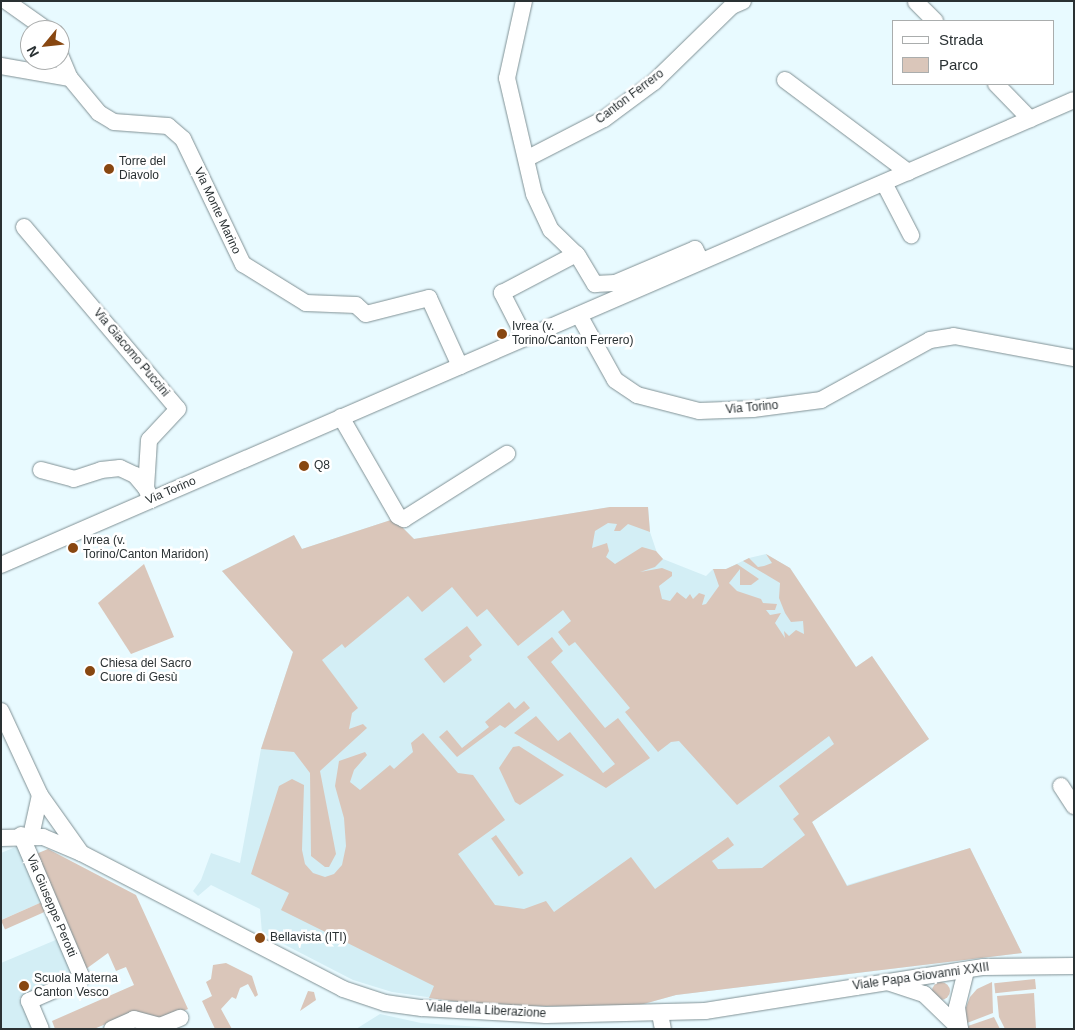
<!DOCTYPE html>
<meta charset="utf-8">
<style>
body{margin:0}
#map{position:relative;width:1075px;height:1030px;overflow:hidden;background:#e8faff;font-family:Arial,sans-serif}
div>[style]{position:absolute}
.built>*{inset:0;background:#d3eef5}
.green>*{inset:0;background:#dac6ba;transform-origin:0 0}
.round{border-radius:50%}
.roads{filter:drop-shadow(0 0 1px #809195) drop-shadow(0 0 1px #809195)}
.minor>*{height:16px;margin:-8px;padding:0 8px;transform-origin:8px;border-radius:8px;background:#fff}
.dots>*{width:14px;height:14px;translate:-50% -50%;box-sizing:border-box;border:2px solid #fff;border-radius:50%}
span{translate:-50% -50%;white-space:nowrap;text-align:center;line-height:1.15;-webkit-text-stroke:5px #fff;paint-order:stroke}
.street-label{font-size:12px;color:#2a3133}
.poi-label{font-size:12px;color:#2a3133}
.left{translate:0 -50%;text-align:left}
.frame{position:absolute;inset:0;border:2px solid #2a3133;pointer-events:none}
.legend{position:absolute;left:892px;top:20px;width:162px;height:65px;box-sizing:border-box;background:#fff;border:1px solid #aaadad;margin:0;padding:6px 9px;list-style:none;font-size:15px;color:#2a3133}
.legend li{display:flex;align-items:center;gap:10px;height:25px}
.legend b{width:25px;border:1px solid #aaadad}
.north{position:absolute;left:20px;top:20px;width:50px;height:50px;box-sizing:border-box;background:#fff;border:1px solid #aaadad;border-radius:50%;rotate:242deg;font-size:14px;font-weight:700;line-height:20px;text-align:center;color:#2a3133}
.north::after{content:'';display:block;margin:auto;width:18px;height:22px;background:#884711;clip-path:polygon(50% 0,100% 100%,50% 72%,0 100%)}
</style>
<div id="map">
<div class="built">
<i style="clip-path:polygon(610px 507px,648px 507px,650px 532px,657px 553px,663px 559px,706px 576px,713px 569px,726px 569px,749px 558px,766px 554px,790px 568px,856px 667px,872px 656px,929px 739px,812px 822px,847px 885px,970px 848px,1022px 953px,676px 995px,629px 1008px,482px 1005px,392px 992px,353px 980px,262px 933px,260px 909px,211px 885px,198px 896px,193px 891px,201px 880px,211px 853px,240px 863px,261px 749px,293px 652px,222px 571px,294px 535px,302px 549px,394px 519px,414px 539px)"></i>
<i style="clip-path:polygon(18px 846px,42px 902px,1px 920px,1px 853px)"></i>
<i style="clip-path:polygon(58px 939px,73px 974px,19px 998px,32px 1029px,1px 1029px,1px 963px)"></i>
<i style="clip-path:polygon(380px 1014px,421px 1023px,511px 1029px,356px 1029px)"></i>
</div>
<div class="green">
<i style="clip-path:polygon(610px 507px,648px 507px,650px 532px,628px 524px,620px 531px,614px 531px,617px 524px,608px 523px,595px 531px,592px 548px,607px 543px,609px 551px,606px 557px,615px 564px,642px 547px,656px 551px,663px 559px,655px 567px,640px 572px,662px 568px,672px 572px,672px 576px,659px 586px,662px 599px,670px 601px,677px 592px,686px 599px,690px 594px,693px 599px,699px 593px,705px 595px,702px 605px,706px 604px,719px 586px,713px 569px,726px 569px,737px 564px,759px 579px,751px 585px,740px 585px,740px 569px,729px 583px,737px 591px,761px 599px,763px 603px,777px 604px,775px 610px,766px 610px,770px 615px,781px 613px,775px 623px,785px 638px,784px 631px,789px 636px,796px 630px,804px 634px,803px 621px,791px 622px,785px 613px,779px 598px,780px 583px,743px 561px,749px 558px,758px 567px,764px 566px,772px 563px,766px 554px,790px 568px,856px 667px,872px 656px,929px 739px,812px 822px,847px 886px,970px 848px,1022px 953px,676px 995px,629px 1008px,482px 1005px,429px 998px,434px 986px,281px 910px,289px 893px,251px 874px,279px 786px,292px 779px,304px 785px,302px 850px,305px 864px,313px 873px,325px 877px,334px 874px,342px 865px,346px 846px,344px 818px,335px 786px,339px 761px,365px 752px,367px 755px,354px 770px,350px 782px,360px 790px,390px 765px,394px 769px,413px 752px,411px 743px,423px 733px,458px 773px,473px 775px,505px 820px,458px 854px,495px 905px,524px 909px,546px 901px,554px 912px,631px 857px,655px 889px,728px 837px,734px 845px,712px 861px,718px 869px,762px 868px,805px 835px,793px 819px,799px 814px,779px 786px,834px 744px,829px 736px,737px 805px,679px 741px,671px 742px,658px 752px,625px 712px,630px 708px,575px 642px,569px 646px,558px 632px,571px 621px,563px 610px,518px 646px,487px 609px,477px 617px,452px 587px,422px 612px,408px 596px,345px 648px,342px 644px,322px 660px,358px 708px,352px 713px,349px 729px,363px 724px,367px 728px,320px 771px,336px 854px,329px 867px,325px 867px,311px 856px,310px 773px,294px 752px,261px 749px,293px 652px,222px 571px,294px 535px,302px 549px,394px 519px,414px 539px)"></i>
<i style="clip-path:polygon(144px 564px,174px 637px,131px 654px,98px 603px)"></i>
<i style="clip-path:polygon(467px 626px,482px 645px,469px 656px,472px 660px,444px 683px,424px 659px)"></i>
<i style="clip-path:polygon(552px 637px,563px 651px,551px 662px,605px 728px,618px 718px,650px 758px,606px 788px,514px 733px,536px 716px,558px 741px,570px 732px,603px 773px,615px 764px,527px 657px)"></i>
<i style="clip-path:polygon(524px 701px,530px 708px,505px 728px,500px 725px,457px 757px,439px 737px,447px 730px,462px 748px,489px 727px,485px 722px,509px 702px,515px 709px)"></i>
<i style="clip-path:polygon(519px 746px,564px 775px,520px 805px,515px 802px,499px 768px,513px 747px)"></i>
<i style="left:496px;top:835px;width:47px;height:6px;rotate:54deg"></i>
<i style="clip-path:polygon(48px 849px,136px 895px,188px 1009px,164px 1019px,134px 1012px,94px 1029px,55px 1029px,52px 1021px,134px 985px,126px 967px,116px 971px,108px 953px,86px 969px,36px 854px)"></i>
<i style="left:42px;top:902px;width:10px;height:45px;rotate:66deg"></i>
<i style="clip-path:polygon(226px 963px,252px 976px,258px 995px,255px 997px,248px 984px,240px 988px,236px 999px,232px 997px,221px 1009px,232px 1029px,215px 1029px,202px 1001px,212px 996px,206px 982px,211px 979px,213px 965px)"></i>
<i style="left:1035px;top:979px;width:10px;height:41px;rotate:84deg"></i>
<i style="clip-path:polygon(992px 982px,993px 1013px,967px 1023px,965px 1010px,970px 997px,977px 989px)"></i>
<i class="round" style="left:932px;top:982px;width:18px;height:18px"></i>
<i style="clip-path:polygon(308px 991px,314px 992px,316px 1000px,300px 1011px)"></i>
<i style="clip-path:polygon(1034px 993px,1036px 1029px,1005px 1029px,999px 1017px,997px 996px)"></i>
<i style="clip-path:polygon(994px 1017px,1000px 1029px,969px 1029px,968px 1026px)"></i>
</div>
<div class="roads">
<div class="minor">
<i style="left:6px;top:1px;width:50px;rotate:35.3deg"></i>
<i style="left:524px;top:1px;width:79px;rotate:102.4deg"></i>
<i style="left:507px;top:78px;width:119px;rotate:76.9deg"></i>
<i style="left:534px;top:194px;width:40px;rotate:65deg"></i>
<i style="left:551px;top:230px;width:37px;rotate:44deg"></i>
<i style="left:578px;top:256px;width:33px;rotate:59deg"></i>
<i style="left:595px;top:284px;width:20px;rotate:-3deg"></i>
<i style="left:615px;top:283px;width:87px;rotate:-23deg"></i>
<i style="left:695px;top:249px;width:13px;rotate:63deg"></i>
<i style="left:916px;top:2px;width:27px;rotate:45deg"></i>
<i style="left:60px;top:55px;width:25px;rotate:67deg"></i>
<i style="left:1px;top:66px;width:70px;rotate:9.9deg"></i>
<i style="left:70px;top:78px;width:45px;rotate:50.4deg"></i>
<i style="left:99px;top:113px;width:17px;rotate:31deg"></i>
<i style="left:114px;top:122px;width:54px;rotate:4.2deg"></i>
<i style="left:168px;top:126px;width:20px;rotate:41deg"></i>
<i style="left:183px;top:139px;width:139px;rotate:64.4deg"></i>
<i style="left:243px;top:264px;width:74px;rotate:31.8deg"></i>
<i style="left:306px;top:303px;width:50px;rotate:2.3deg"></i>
<i style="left:356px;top:305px;width:13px;rotate:42deg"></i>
<i style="left:366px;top:314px;width:65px;rotate:-14.3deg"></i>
<i style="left:429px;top:298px;width:75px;rotate:65.5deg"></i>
<i style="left:785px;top:80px;width:154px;rotate:36.8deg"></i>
<i style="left:996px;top:84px;width:49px;rotate:45.8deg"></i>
<i style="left:528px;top:158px;width:85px;rotate:-27.2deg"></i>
<i style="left:604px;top:119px;width:62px;rotate:-36.5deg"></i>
<i style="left:654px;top:82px;width:109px;rotate:-44.3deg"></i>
<i style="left:732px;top:6px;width:12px;rotate:-24deg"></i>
<i style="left:884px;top:183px;width:59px;rotate:62.6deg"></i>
<i style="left:24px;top:227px;width:238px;rotate:49.8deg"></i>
<i style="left:178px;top:409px;width:42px;rotate:133.1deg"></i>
<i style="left:149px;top:440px;width:48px;rotate:93.6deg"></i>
<i style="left:146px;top:488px;width:13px;rotate:67deg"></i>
<i style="left:579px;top:315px;width:74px;rotate:61deg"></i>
<i style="left:615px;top:380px;width:27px;rotate:34deg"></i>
<i style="left:637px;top:395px;width:64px;rotate:14.5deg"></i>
<i style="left:699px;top:411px;width:54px;rotate:-2.1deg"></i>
<i style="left:753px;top:409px;width:69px;rotate:-7.5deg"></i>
<i style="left:821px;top:400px;width:124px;rotate:-28.8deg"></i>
<i style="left:930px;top:340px;width:24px;rotate:-9deg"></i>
<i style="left:954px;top:336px;width:122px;rotate:10.4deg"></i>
<i style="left:525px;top:338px;width:51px;rotate:-117.1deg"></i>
<i style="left:502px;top:293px;width:84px;rotate:-27.8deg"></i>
<i style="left:341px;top:417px;width:114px;rotate:60.1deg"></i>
<i style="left:398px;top:516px;width:7px;rotate:27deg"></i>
<i style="left:404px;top:519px;width:122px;rotate:-32.3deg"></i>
<i style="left:41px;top:470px;width:34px;rotate:15deg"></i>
<i style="left:74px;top:479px;width:28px;rotate:-18deg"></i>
<i style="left:101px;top:470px;width:19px;rotate:-6deg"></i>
<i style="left:120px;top:468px;width:17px;rotate:25deg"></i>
<i style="left:135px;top:475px;width:17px;rotate:50deg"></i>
<i style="left:1px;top:565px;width:1169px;rotate:-23.43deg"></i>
<i style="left:1px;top:711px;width:93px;rotate:65.1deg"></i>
<i style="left:40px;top:795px;width:71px;rotate:54.7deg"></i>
<i style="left:1061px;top:786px;width:24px;rotate:57deg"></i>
<i style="left:21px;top:835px;width:155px;rotate:66.9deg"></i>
<i style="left:82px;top:978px;width:58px;rotate:156.5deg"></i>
<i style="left:29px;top:1001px;width:30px;rotate:67deg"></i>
<i style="left:31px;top:836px;width:42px;rotate:-77.6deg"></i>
<i style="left:1px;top:838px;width:42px;rotate:-1.4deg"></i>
<i style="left:43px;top:837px;width:41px;rotate:22.8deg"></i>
<i style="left:81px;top:853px;width:295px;rotate:27.4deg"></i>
<i style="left:343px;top:989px;width:44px;rotate:18.4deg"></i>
<i style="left:385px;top:1003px;width:37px;rotate:8deg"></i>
<i style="left:422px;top:1008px;width:124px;rotate:3.2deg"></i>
<i style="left:546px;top:1015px;width:159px;rotate:-1.4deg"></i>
<i style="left:705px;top:1011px;width:282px;rotate:-9deg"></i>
<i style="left:984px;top:967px;width:90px;rotate:-0.6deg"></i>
<i style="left:887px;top:982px;width:39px;rotate:18deg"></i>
<i style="left:924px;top:994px;width:50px;rotate:44.2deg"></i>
<i style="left:660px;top:1014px;width:15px;rotate:79deg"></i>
<i style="left:112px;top:1029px;width:24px;rotate:-24deg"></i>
<i style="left:134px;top:1019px;width:27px;rotate:15deg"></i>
<i style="left:160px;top:1026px;width:22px;rotate:-22deg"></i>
<i style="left:960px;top:1029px;width:22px;rotate:-98deg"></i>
<i style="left:957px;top:1007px;width:36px;rotate:-76deg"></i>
</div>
</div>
<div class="dots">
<i style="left:109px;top:169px;background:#884711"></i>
<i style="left:502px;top:334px;background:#884711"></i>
<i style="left:304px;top:466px;background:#884711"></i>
<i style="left:73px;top:548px;background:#884711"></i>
<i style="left:90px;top:671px;background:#884711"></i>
<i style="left:260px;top:938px;background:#884711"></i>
<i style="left:24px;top:986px;background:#884711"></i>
</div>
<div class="street-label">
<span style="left:630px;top:97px;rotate:-37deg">Canton Ferrero</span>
<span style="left:217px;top:211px;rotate:65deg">Via Monte Marino</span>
<span style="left:131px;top:353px;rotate:50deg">Via Giacomo Puccini</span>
<span style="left:752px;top:408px;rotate:-5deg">Via Torino</span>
<span style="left:171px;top:491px;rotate:-23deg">Via Torino</span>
<span style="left:51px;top:906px;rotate:67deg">Via Giuseppe Perotti</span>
<span style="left:921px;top:977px;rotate:-8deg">Viale Papa Giovanni XXIII</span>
<span style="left:486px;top:1011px;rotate:3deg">Viale della Liberazione</span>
</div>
<div class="poi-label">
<span class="left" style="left:119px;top:169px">Torre del<br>Diavolo</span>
<span class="left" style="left:512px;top:334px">Ivrea (v.<br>Torino/Canton Ferrero)</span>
<span class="left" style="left:314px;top:466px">Q8</span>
<span class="left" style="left:83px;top:548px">Ivrea (v.<br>Torino/Canton Maridon)</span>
<span class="left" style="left:100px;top:671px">Chiesa del Sacro<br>Cuore di Gesù</span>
<span class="left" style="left:270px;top:938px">Bellavista (ITI)</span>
<span class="left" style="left:34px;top:986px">Scuola Materna<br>Canton Vesco</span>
</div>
<div class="frame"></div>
<ul class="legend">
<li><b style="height:6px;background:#fff"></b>Strada</li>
<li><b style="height:14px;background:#dac6ba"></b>Parco</li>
</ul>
<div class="north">N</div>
</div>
